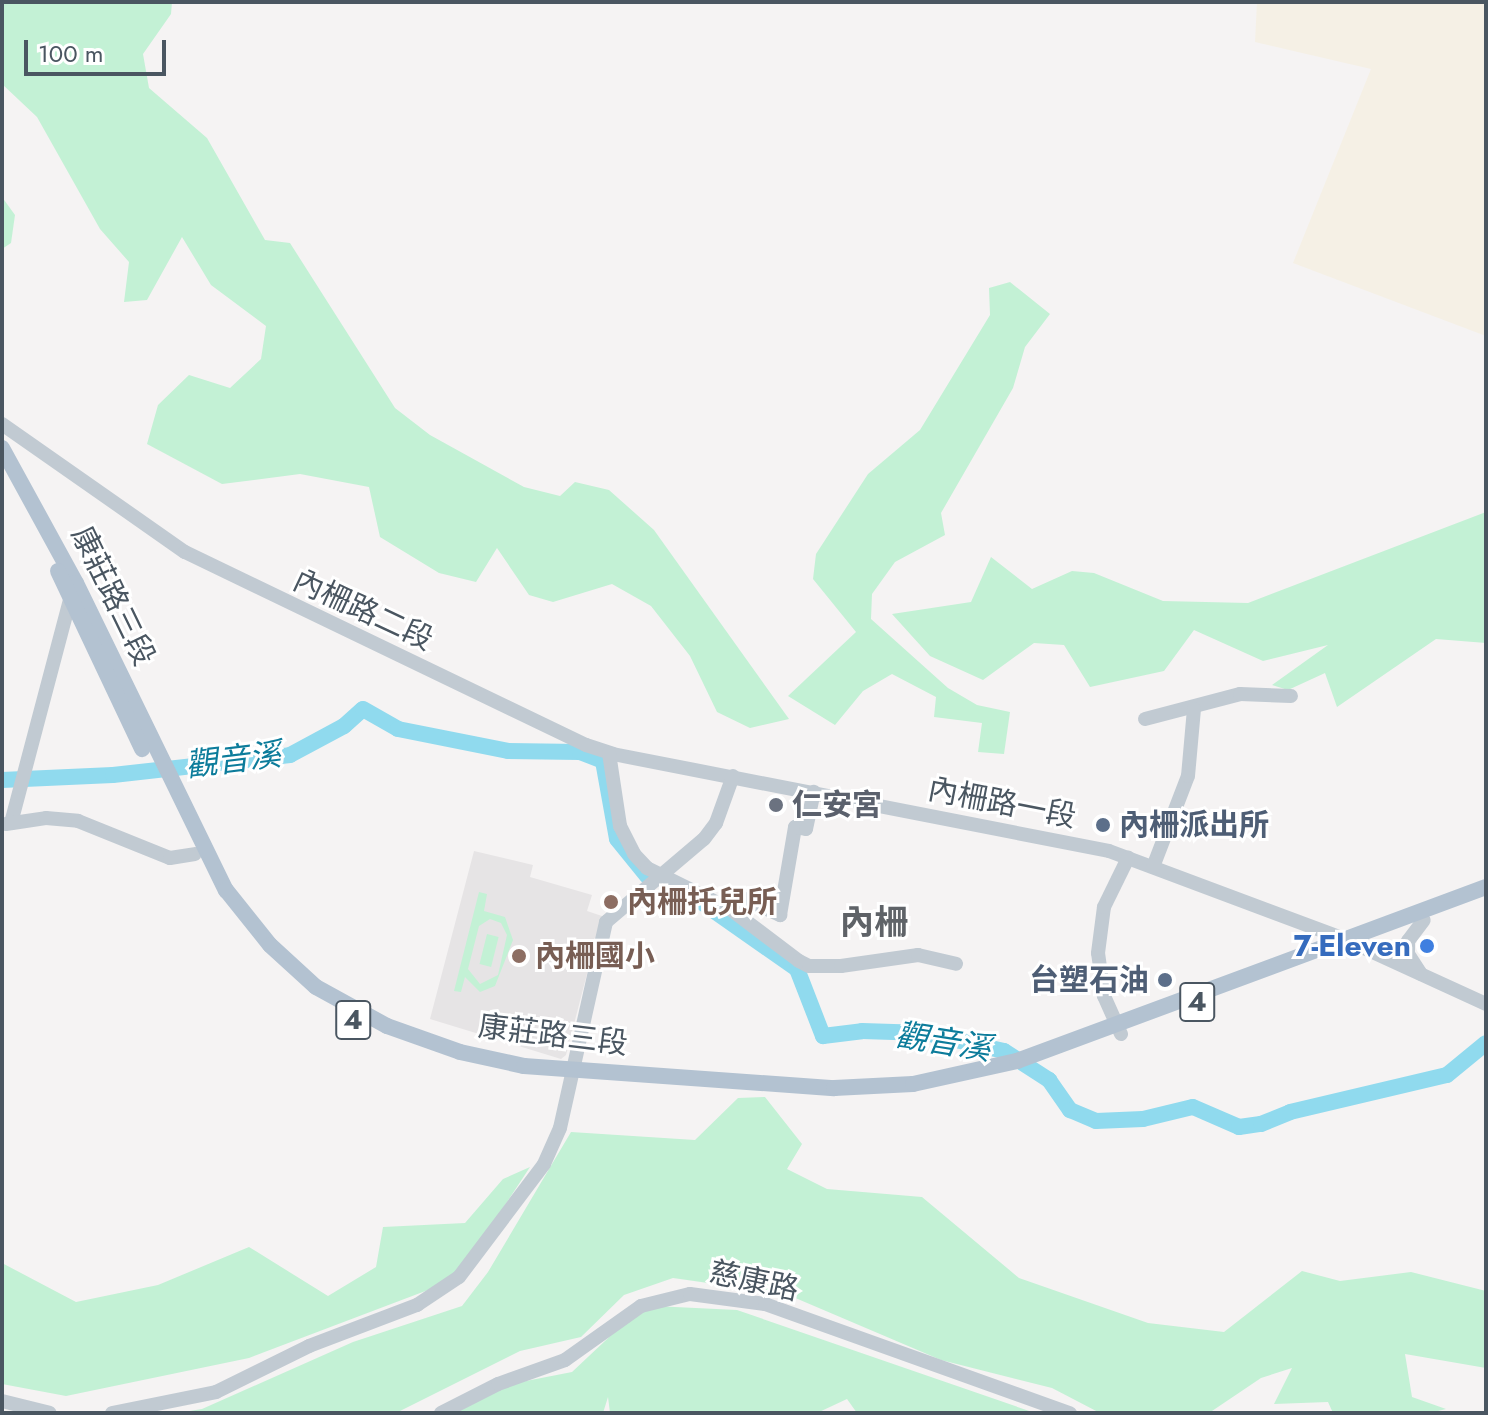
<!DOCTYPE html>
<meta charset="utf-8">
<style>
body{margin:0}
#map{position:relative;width:1488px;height:1415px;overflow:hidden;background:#f5f3f3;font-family:Jost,"Noto Sans TC",sans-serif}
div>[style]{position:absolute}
.education>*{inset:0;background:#e6e4e5}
.green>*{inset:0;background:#c3f1d5;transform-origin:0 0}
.sand>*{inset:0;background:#f5f0e5}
.river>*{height:16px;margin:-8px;padding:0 8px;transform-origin:8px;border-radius:8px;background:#90daee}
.minor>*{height:14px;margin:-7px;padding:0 7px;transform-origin:7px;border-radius:7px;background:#c1cad2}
.major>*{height:16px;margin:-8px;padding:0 8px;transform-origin:8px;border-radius:8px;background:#b3c2d1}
.dots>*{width:22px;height:22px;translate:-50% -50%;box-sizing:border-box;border:4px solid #fff;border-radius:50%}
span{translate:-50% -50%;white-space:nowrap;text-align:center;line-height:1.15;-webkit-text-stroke:6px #fff;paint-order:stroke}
.shield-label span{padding:2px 6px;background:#fff;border:2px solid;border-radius:6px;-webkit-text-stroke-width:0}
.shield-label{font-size:28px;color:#4a5661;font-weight:700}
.street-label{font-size:30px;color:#4a5661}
.worship-label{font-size:30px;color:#5b616d;font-weight:700}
.left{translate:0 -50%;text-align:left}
.service-label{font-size:30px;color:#4e5e75;font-weight:700}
.right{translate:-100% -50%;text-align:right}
.education-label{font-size:30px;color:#785e54;font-weight:700}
.shop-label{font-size:30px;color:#366cbe;font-weight:700}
.water-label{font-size:32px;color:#0c7c9b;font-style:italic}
.quarter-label{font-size:34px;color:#5f6368;font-weight:700}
.frame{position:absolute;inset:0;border:4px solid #4a5661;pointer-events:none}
.scale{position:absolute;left:24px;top:40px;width:142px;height:36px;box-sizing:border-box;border:4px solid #4a5661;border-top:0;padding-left:10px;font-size:24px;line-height:28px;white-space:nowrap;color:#4a5661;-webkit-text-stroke:6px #fff;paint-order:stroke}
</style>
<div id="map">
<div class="education">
<i style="clip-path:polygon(474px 851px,533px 865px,530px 877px,592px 895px,587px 911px,602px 916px,566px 1055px,561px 1059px,430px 1019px)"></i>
</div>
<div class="green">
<i style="clip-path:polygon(2px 2px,172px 2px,171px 14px,143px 54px,149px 88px,207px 138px,265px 240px,290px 243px,395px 408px,430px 435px,524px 487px,560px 496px,575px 482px,609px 490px,654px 530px,789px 719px,750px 728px,717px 712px,690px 656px,651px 606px,612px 584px,553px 602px,529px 595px,497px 548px,476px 582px,439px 573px,380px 537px,369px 487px,300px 474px,222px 484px,147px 444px,158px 405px,189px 375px,230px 388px,261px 359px,266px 326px,211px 285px,182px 237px,147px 300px,124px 302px,129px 262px,100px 229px,37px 117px,2px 84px)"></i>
<i style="clip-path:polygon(2px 197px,15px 215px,11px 243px,2px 249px)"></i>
<i style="clip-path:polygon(1010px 282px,1050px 314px,1025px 347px,1013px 388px,941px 513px,945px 535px,895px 562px,872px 594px,871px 619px,948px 688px,977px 705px,1010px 712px,1004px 754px,978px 752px,982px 723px,934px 717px,936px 697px,892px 674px,863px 691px,835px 725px,788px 696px,856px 632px,813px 579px,816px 554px,868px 474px,920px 430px,990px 315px,989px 288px)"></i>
<i style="clip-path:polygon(1486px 512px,1486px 643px,1436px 639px,1337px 707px,1325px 673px,1288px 690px,1272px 685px,1328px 645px,1263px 661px,1194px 630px,1164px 671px,1090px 687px,1064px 645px,1034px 643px,983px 680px,930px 656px,892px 614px,971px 602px,991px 557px,1032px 589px,1072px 571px,1094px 573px,1163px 601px,1248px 603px)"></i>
<i style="clip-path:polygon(evenodd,479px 892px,487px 894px,484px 911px,505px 917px,513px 940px,495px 986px,480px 992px,465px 977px,461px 992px,454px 991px,479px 892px,490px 919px,501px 923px,507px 935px,498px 975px,480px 984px,468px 969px,479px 926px,490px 919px)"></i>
<i style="left:487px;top:934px;width:12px;height:31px;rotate:14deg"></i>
<i style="clip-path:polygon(765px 1097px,802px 1144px,787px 1169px,827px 1189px,922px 1197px,1019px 1278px,1148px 1323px,1224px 1332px,1302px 1271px,1340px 1281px,1411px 1272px,1486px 1291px,1486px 1368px,1405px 1354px,1412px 1397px,1446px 1409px,1430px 1413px,1333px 1413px,1328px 1402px,1274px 1404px,1292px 1368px,1261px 1378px,1209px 1413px,1100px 1413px,1052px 1388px,941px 1360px,786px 1294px,673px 1278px,624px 1295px,581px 1337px,520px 1351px,396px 1413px,177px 1413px,202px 1409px,353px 1342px,462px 1306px,488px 1272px,571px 1132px,695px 1140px,738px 1098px)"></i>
<i style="clip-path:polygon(530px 1167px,467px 1263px,436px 1287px,249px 1358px,66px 1396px,2px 1384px,2px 1263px,76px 1302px,158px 1285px,249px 1247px,328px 1296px,376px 1267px,383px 1227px,465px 1223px,503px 1179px)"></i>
<i style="clip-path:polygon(654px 1306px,737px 1310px,1035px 1413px,857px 1413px,847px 1399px,817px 1413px,610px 1413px,608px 1397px,603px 1413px,449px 1413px,505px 1385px,572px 1372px,622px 1325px)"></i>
</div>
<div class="sand">
<i style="clip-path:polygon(1257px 2px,1486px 2px,1486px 336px,1293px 263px,1371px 69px,1255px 42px)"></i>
</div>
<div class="river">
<i style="left:2px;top:780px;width:111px;rotate:-2.6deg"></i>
<i style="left:113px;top:775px;width:178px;rotate:-6.4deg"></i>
<i style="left:290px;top:755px;width:61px;rotate:-28.2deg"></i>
<i style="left:344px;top:726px;width:25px;rotate:-42deg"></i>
<i style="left:363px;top:709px;width:40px;rotate:29.7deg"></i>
<i style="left:398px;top:729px;width:112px;rotate:11.3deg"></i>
<i style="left:508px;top:751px;width:72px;rotate:0.8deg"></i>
<i style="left:580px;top:752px;width:25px;rotate:21deg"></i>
<i style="left:603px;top:761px;width:79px;rotate:79.8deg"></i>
<i style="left:617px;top:839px;width:48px;rotate:51deg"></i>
<i style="left:697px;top:899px;width:122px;rotate:35deg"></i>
<i style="left:797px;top:969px;width:72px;rotate:68.8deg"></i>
<i style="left:823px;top:1036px;width:39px;rotate:-7deg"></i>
<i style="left:862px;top:1031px;width:63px;rotate:1.8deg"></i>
<i style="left:925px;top:1033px;width:81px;rotate:12.8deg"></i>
<i style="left:1004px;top:1051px;width:54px;rotate:32.8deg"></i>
<i style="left:1049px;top:1080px;width:37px;rotate:55deg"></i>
<i style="left:1070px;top:1110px;width:28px;rotate:23deg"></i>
<i style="left:1096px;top:1121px;width:47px;rotate:-2.4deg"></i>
<i style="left:1143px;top:1119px;width:51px;rotate:-13.5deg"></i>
<i style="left:1193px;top:1107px;width:50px;rotate:23.5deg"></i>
<i style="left:1239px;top:1127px;width:22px;rotate:-8deg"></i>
<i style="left:1261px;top:1124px;width:31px;rotate:-22deg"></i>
<i style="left:1290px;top:1112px;width:161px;rotate:-13.3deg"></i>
<i style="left:1447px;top:1075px;width:50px;rotate:-39.4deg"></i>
</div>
<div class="minor">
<i style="left:2px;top:424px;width:223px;rotate:35deg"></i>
<i style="left:185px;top:552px;width:445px;rotate:25.7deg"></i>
<i style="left:586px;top:745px;width:28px;rotate:18deg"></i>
<i style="left:613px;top:754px;width:505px;rotate:11.07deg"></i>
<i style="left:1109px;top:851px;width:251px;rotate:20.5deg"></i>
<i style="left:1344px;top:939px;width:156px;rotate:24.6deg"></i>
<i style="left:1145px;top:719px;width:98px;rotate:-14.7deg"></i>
<i style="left:1240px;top:694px;width:51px;rotate:2.2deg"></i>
<i style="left:609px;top:753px;width:74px;rotate:81.4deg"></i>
<i style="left:620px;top:826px;width:31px;rotate:63deg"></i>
<i style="left:634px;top:854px;width:19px;rotate:47deg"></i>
<i style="left:647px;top:868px;width:93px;rotate:26.3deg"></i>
<i style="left:730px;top:909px;width:86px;rotate:37deg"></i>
<i style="left:799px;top:961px;width:11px;rotate:27deg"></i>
<i style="left:809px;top:966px;width:32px"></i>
<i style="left:841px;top:966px;width:78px;rotate:-8.1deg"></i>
<i style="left:918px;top:955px;width:39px;rotate:13deg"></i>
<i style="left:11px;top:823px;width:231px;rotate:-75.2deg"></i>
<i style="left:6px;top:824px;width:40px;rotate:-8.5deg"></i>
<i style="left:46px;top:818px;width:32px;rotate:5deg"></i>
<i style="left:78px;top:821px;width:99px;rotate:21.9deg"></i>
<i style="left:170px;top:858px;width:25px;rotate:-9deg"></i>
<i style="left:1153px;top:867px;width:97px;rotate:-69deg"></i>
<i style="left:1188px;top:776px;width:67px;rotate:-84.9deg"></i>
<i style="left:730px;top:909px;width:16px;rotate:-43deg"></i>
<i style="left:742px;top:898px;width:42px;rotate:24.1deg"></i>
<i style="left:780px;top:915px;width:89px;rotate:-80.3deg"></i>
<i style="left:795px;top:827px;width:11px;rotate:10deg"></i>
<i style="left:806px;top:829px;width:38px;rotate:-78deg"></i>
<i style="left:1421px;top:974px;width:24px;rotate:-123deg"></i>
<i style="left:1408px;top:954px;width:13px;rotate:-90deg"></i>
<i style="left:1408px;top:941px;width:26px;rotate:-53deg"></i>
<i style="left:1121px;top:1034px;width:42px;rotate:-114.1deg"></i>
<i style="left:1104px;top:996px;width:43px;rotate:-97.9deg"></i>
<i style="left:1098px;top:953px;width:46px;rotate:-82.6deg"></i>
<i style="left:1104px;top:907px;width:55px;rotate:-63.9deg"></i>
<i style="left:2px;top:1401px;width:49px;rotate:14deg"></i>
<i style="left:112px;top:1413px;width:106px;rotate:-11.4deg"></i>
<i style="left:216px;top:1392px;width:104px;rotate:-26.3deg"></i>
<i style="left:309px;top:1346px;width:116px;rotate:-20.8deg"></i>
<i style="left:417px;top:1305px;width:50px;rotate:-33.7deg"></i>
<i style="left:459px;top:1277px;width:141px;rotate:-53deg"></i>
<i style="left:544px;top:1164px;width:39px;rotate:-66deg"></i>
<i style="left:560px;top:1128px;width:211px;rotate:-77.4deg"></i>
<i style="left:606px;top:922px;width:128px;rotate:-40.3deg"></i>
<i style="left:704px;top:839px;width:20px;rotate:-53deg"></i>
<i style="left:716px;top:823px;width:50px;rotate:-70.1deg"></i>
<i style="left:441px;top:1413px;width:64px;rotate:-27deg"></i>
<i style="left:498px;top:1384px;width:71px;rotate:-19.7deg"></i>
<i style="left:565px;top:1360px;width:93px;rotate:-35.4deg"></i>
<i style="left:641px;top:1306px;width:50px;rotate:-13.8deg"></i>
<i style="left:690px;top:1294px;width:76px;rotate:7.6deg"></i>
<i style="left:765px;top:1304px;width:324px;rotate:19.7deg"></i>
</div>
<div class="major">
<i style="left:2px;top:448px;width:154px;rotate:61.3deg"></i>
<i style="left:76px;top:583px;width:342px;rotate:64deg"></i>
<i style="left:226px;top:890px;width:70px;rotate:51.3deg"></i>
<i style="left:270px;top:945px;width:62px;rotate:42.4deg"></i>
<i style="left:316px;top:987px;width:81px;rotate:28.8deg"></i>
<i style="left:387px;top:1026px;width:77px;rotate:19.6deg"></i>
<i style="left:460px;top:1052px;width:66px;rotate:12.3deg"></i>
<i style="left:524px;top:1066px;width:311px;rotate:4.1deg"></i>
<i style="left:834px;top:1088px;width:79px;rotate:-2.9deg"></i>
<i style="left:913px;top:1084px;width:107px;rotate:-12.5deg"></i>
<i style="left:1017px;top:1061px;width:500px;rotate:-20.35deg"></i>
<i style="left:58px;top:571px;width:197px;rotate:64.7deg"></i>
</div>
<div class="dots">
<i style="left:776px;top:805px;background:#6b7280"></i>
<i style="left:1103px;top:825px;background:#5c6f8a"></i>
<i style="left:611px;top:902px;background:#8d6e63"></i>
<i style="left:1427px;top:946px;background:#3f7fe0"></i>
<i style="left:519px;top:956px;background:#8d6e63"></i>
<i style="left:1165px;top:980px;background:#5c6f8a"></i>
</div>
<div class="shield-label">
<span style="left:1197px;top:1002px">4</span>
<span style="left:353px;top:1020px">4</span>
</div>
<div class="street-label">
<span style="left:113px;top:596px;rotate:64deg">康莊路三段</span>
<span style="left:363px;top:610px;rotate:25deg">內柵路二段</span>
<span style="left:1002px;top:803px;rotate:11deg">內柵路一段</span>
<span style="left:553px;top:1035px;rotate:7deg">康莊路三段</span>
<span style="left:754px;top:1281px;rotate:12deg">慈康路</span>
</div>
<div class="worship-label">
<span class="left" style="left:792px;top:805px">仁安宮</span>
</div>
<div class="service-label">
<span class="left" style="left:1119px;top:825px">內柵派出所</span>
<span class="right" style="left:1149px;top:980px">台塑石油</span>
</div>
<div class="education-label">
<span class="left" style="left:627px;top:902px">內柵托兒所</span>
<span class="left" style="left:535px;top:956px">內柵國小</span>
</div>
<div class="shop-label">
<span class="right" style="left:1411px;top:946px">7-Eleven</span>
</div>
<div class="water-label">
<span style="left:233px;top:760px;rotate:-7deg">觀音溪</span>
<span style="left:943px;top:1042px;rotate:9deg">觀音溪</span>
</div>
<div class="quarter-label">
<span style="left:874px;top:923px">內柵</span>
</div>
<div class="frame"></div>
<div class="scale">100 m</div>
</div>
